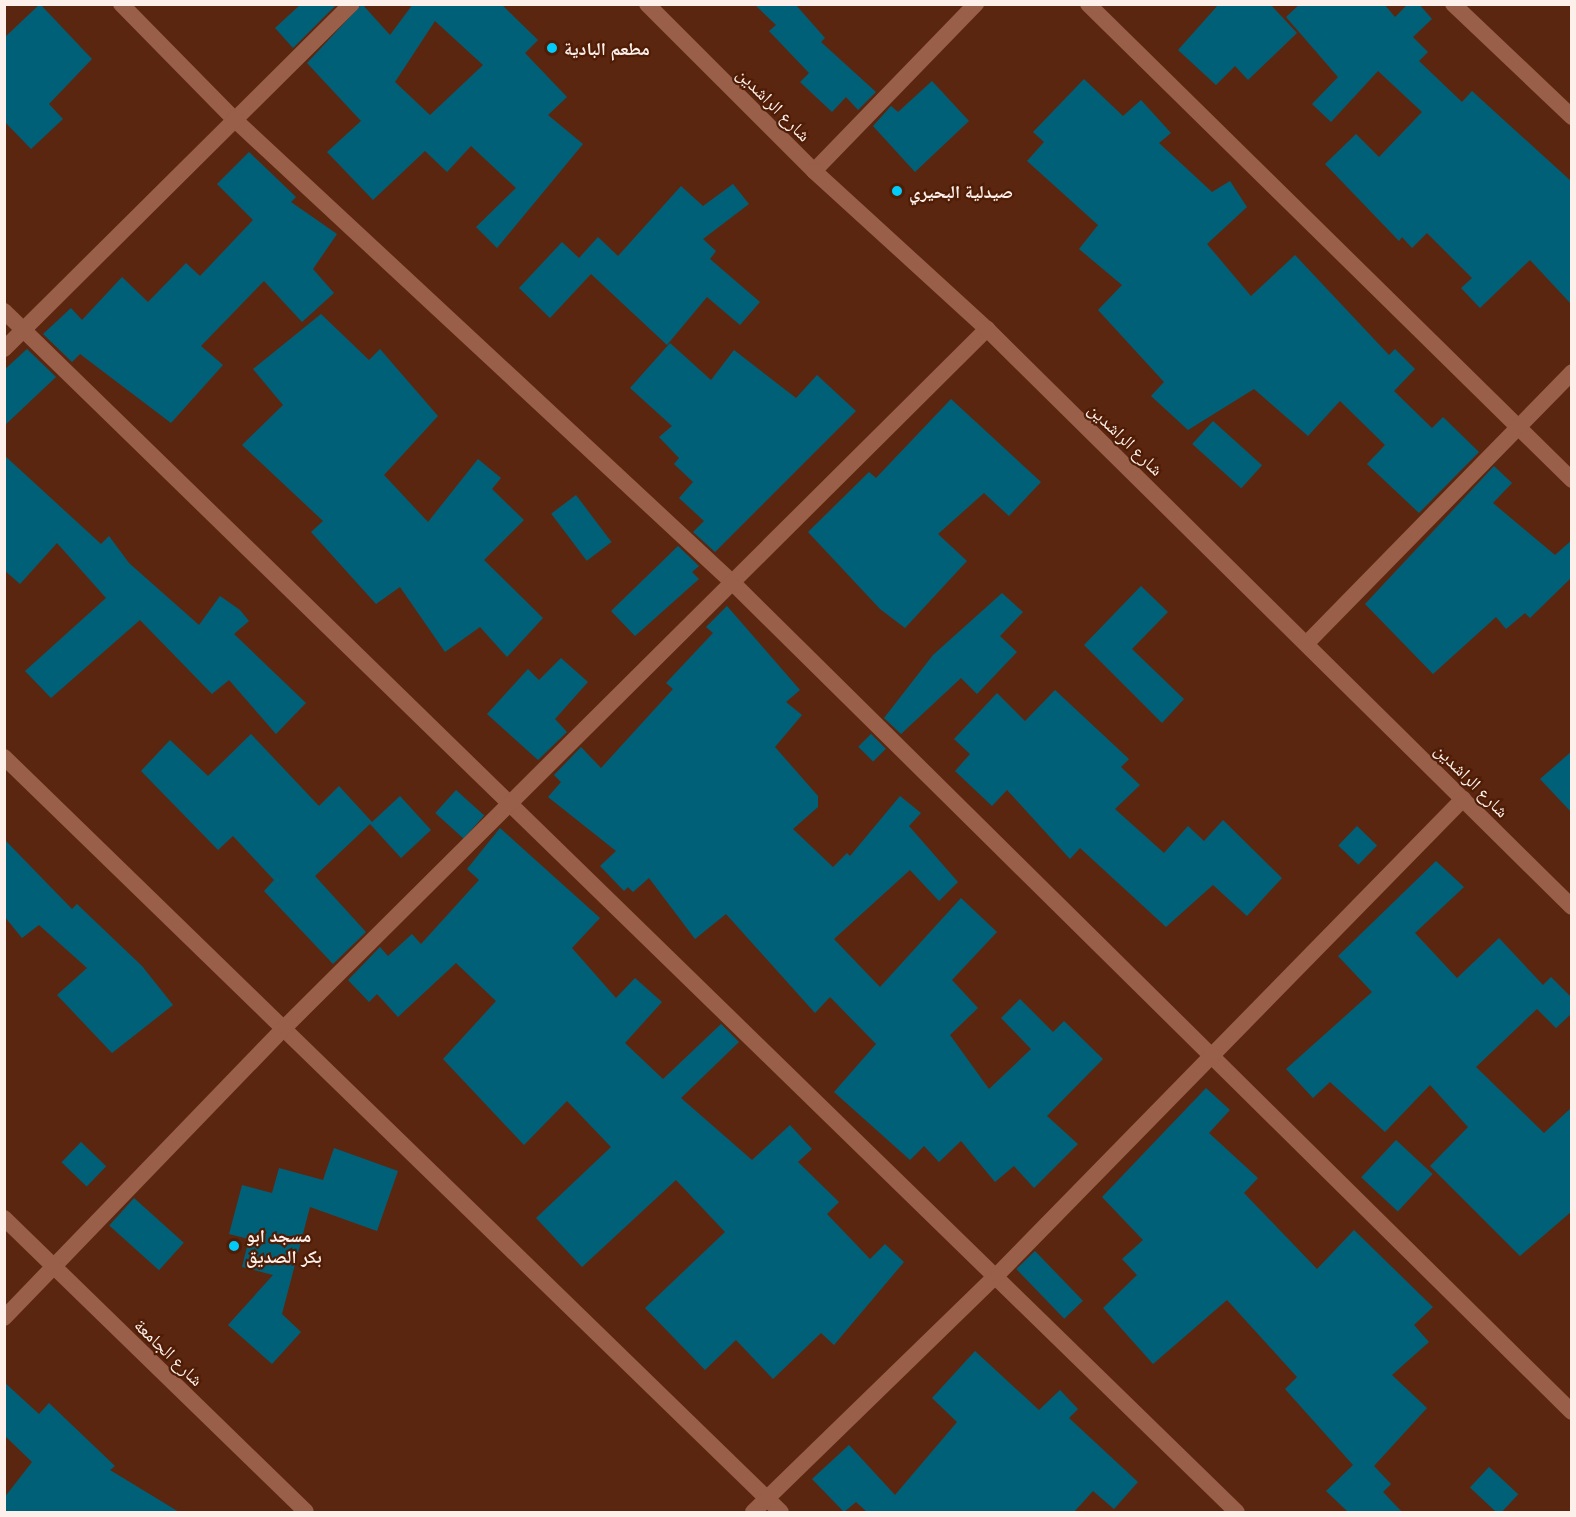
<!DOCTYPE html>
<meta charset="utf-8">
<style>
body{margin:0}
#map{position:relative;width:1576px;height:1517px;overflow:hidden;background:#5b2610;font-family:"Noto Serif","Noto Naskh Arabic",serif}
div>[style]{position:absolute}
.building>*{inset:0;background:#006078;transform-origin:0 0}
.minor>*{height:16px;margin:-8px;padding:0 8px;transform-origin:8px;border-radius:8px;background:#995f48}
.tertiary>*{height:16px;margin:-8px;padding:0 8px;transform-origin:8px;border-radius:8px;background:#995f48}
.dots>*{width:16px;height:16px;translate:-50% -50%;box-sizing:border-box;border:3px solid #4f1c05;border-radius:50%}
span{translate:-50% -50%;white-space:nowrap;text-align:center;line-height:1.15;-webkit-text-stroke:4.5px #4f1c05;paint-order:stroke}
.poi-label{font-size:18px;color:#fdefea;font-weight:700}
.left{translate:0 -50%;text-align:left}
.street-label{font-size:18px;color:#fdefea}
.frame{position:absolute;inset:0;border:6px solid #fdefea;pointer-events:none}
</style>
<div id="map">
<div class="building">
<i style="clip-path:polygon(40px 4px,92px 59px,49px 104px,63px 119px,31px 149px,4px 121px,4px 38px)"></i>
<i style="clip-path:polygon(301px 4px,337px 4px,293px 48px,275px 28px)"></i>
<i style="clip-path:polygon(evenodd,362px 4px,390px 35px,413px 4px,501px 4px,538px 40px,525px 53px,567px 97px,548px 115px,583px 144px,497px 248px,476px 227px,516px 188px,471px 146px,447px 172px,425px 151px,373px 200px,327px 152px,361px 121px,307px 63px,362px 4px,435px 21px,483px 65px,430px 115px,395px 82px,435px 21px)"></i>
<i style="clip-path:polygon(754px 4px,795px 4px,825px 38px,821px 42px,876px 92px,858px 110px,846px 97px,832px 112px,800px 82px,809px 73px,769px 31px,776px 25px)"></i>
<i style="clip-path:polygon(1219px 4px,1270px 4px,1297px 33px,1248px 80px,1235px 66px,1216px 85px,1178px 50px)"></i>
<i style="clip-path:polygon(1300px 4px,1384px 4px,1395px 17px,1408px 4px,1419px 4px,1432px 19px,1413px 37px,1428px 52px,1419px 61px,1462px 102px,1472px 91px,1572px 182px,1572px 305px,1530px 260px,1480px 308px,1461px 288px,1472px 278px,1427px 233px,1412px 248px,1402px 237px,1399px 241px,1325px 164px,1356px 134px,1379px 157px,1422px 112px,1378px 71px,1331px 122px,1312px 104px,1338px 77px,1286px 17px)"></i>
<i style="clip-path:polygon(1084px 79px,1123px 116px,1141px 100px,1171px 133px,1159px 143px,1212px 192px,1230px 181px,1247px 207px,1207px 244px,1251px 296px,1295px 255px,1389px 355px,1395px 349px,1415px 369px,1394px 391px,1432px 428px,1443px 417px,1479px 452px,1419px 513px,1367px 464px,1385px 445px,1340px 401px,1308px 436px,1254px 389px,1188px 430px,1151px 396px,1164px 382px,1098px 310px,1122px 285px,1079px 249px,1098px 225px,1027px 161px,1044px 142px,1033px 132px)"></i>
<i style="clip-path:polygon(932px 81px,969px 121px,915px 172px,873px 126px,891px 106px,898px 112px)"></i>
<i style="clip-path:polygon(249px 152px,296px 197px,291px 202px,337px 234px,313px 269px,334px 293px,302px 322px,264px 281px,201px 346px,223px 365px,171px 423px,80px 354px,72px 362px,43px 334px,71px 308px,82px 320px,122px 277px,148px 302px,186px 263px,200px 276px,253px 220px,217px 184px)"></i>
<i style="clip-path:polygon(733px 184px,749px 204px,703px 239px,716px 251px,710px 259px,760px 302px,740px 325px,707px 297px,667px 345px,591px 274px,550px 318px,519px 288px,562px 242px,579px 258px,598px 237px,618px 256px,681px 186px,703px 206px)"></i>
<i style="clip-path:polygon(321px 314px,369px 360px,380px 349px,438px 416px,384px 475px,428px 522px,478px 459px,501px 478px,492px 489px,524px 520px,484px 560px,543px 618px,507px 657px,480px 627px,445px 652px,400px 587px,376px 604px,311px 532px,323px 521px,242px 445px,283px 405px,253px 369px)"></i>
<i style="clip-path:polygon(670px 343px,711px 380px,734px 350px,796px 398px,817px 375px,856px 411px,715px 552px,693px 532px,704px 521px,679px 498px,693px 482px,674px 464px,679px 458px,659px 437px,672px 426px,630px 388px)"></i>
<i style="clip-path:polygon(27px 349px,56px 377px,4px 426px,4px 370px)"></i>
<i style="clip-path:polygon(951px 399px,1041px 482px,1009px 516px,984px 493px,938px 534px,967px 561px,905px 628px,880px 609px,808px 532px,869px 472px,876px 478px)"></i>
<i style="left:1213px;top:421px;width:66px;height:31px;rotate:42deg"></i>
<i style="clip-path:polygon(4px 455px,101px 544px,109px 536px,129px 563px,199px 625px,220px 596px,240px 610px,249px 621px,234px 634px,306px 703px,276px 734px,229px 680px,212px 694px,140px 620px,51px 698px,25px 671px,106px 598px,57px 543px,20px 584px,4px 570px)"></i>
<i style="clip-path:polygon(1494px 466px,1512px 483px,1493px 503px,1555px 555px,1572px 540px,1572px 577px,1530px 618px,1525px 613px,1506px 629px,1496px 617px,1433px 674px,1365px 604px)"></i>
<i style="left:576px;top:495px;width:59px;height:31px;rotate:53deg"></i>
<i style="clip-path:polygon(678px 546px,699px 566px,692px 572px,699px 579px,635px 636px,611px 611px)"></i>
<i style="clip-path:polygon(1141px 586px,1168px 612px,1132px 649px,1184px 699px,1162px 723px,1084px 645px)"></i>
<i style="clip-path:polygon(1002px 593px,1023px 612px,1000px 636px,1017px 652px,977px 694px,961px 678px,901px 734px,884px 718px,933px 655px)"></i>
<i style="clip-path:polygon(727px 606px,800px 690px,786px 702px,802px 715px,775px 747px,818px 796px,818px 807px,793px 829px,833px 867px,847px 853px,850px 856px,900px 796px,921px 813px,909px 826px,958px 882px,939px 901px,910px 870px,834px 939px,880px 987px,961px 898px,997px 932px,952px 980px,978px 1008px,950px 1035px,989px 1089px,1031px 1049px,1001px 1018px,1020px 999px,1053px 1032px,1064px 1021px,1103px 1059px,1047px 1116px,1078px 1144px,1034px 1188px,1014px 1166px,995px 1182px,961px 1141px,939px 1162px,924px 1146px,910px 1160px,834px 1092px,876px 1044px,830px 997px,815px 1013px,726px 914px,695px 939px,649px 878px,633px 892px,628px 887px,624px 891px,600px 866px,616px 851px,548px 797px,561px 782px,554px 775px,581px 747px,601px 768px,673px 689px,666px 683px,713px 633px,706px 627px)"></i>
<i style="clip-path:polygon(561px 658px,588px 682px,555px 719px,567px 732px,538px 760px,487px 714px,528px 669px,539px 680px)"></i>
<i style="clip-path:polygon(1055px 690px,1129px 759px,1121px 767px,1140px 785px,1115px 809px,1164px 853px,1188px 826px,1204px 841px,1223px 820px,1282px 878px,1247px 916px,1213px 885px,1166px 927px,1080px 848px,1070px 859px,1007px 790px,992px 806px,955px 771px,970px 754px,954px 739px,997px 693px,1025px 721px)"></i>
<i style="clip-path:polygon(251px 734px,319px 806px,339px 786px,372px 822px,400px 796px,431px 830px,401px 858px,370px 824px,315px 876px,366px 932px,333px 964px,264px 891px,274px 880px,233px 836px,218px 850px,141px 771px,170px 740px,208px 776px)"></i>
<i style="left:871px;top:734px;width:21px;height:18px;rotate:45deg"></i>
<i style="clip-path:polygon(1572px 751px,1572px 813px,1540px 779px)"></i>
<i style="left:456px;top:790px;width:38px;height:31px;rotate:42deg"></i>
<i style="left:1357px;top:826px;width:28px;height:27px;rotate:44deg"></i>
<i style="clip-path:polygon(500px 828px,600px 918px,572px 948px,616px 998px,635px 978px,662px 1002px,625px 1043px,663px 1079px,721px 1024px,739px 1042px,681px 1098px,752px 1160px,790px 1125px,812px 1149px,798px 1162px,839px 1202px,827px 1214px,870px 1259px,885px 1244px,904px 1262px,834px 1345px,821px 1333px,773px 1379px,736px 1340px,705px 1370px,645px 1308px,725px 1232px,676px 1180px,582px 1267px,536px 1218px,611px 1147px,567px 1101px,524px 1145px,443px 1059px,496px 1001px,456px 963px,398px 1017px,377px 994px,369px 1002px,348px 980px,380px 947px,388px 956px,412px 934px,421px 944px,479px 880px,467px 869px)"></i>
<i style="clip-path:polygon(4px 839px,72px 909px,77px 904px,142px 966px,173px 1005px,112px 1053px,57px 995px,87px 968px,39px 925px,22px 938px,4px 916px)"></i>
<i style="clip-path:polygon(1436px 861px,1464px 887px,1415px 933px,1457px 978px,1499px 938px,1543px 985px,1551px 977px,1572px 998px,1572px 1013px,1556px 1028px,1537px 1009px,1476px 1067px,1544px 1133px,1572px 1107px,1572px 1211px,1520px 1256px,1430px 1166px,1468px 1127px,1430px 1085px,1385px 1132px,1330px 1082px,1313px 1098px,1286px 1069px,1372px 992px,1338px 956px)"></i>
<i style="clip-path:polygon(1206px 1088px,1230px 1110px,1209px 1133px,1258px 1178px,1244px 1193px,1317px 1269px,1354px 1230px,1433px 1307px,1414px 1325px,1429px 1342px,1392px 1375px,1427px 1408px,1374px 1466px,1391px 1484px,1383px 1492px,1402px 1512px,1348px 1512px,1326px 1491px,1353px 1465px,1285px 1389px,1297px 1377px,1227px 1300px,1153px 1364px,1103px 1308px,1137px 1275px,1122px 1259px,1143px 1240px,1102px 1197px)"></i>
<i style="left:1396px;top:1140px;width:50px;height:51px;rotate:43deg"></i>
<i style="left:81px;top:1142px;width:35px;height:28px;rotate:44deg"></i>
<i style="clip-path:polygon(334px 1148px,398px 1171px,377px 1231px,310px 1207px,282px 1314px,301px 1332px,272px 1364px,228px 1325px,273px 1275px,242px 1267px,249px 1239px,229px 1234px,242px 1185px,272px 1193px,279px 1168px,323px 1180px)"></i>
<i style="left:134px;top:1198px;width:67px;height:37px;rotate:42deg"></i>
<i style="left:1035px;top:1251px;width:69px;height:26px;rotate:46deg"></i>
<i style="clip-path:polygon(975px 1351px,1039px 1410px,1060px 1390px,1078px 1409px,1069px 1418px,1138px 1482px,1114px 1509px,1093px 1491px,1074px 1512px,867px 1512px,856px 1502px,844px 1512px,812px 1479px,849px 1445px,895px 1495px,957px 1422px,932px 1398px)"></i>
<i style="clip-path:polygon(4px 1382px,39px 1414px,49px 1403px,115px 1466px,110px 1470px,179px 1512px,4px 1512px,4px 1498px,32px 1462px,4px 1435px)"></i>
<i style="left:1489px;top:1467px;width:40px;height:28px;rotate:43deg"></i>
</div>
<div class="minor">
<i style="left:121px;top:4px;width:161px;rotate:45.5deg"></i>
<i style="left:234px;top:119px;width:681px;rotate:42.92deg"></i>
<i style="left:733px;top:583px;width:1179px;rotate:44.66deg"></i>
<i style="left:1088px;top:4px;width:679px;rotate:44.52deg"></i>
<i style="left:1453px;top:4px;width:164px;rotate:43.5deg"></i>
<i style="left:814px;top:171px;width:233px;rotate:-45.9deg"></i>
<i style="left:4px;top:311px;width:1721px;rotate:44.25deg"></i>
<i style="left:4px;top:349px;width:490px;rotate:-44.8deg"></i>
<i style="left:1307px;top:643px;width:379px;rotate:-45.6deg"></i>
<i style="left:4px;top:757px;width:1083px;rotate:44.18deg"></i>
<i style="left:4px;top:1318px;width:406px;rotate:-46deg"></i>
<i style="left:286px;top:1026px;width:989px;rotate:-44.84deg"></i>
<i style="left:753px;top:1512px;width:342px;rotate:-44.2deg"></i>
<i style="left:998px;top:1274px;width:665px;rotate:-45.61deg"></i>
</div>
<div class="tertiary">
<i style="left:647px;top:4px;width:236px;rotate:45deg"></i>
<i style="left:814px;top:171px;width:234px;rotate:42.4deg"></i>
<i style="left:987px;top:329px;width:822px;rotate:44.66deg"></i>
<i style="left:4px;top:1218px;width:421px;rotate:44.2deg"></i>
</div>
<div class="dots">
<i style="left:552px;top:48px;background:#01cbf9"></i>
<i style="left:897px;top:191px;background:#01cbf9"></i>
<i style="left:234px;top:1246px;background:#01cbf9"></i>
</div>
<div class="poi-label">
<span class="left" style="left:564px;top:48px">مطعم البادية</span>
<span class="left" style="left:909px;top:191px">صيدلية البحيري</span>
<span class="left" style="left:246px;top:1246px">مسجد ابو<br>بكر الصديق</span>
</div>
<div class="street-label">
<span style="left:774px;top:104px;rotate:45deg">شارع الراشدين</span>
<span style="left:1126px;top:439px;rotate:44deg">شارع الراشدين</span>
<span style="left:1472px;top:780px;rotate:45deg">شارع الراشدين</span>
<span style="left:169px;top:1352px;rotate:44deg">شارع الجامعة</span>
</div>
<div class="frame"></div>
</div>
